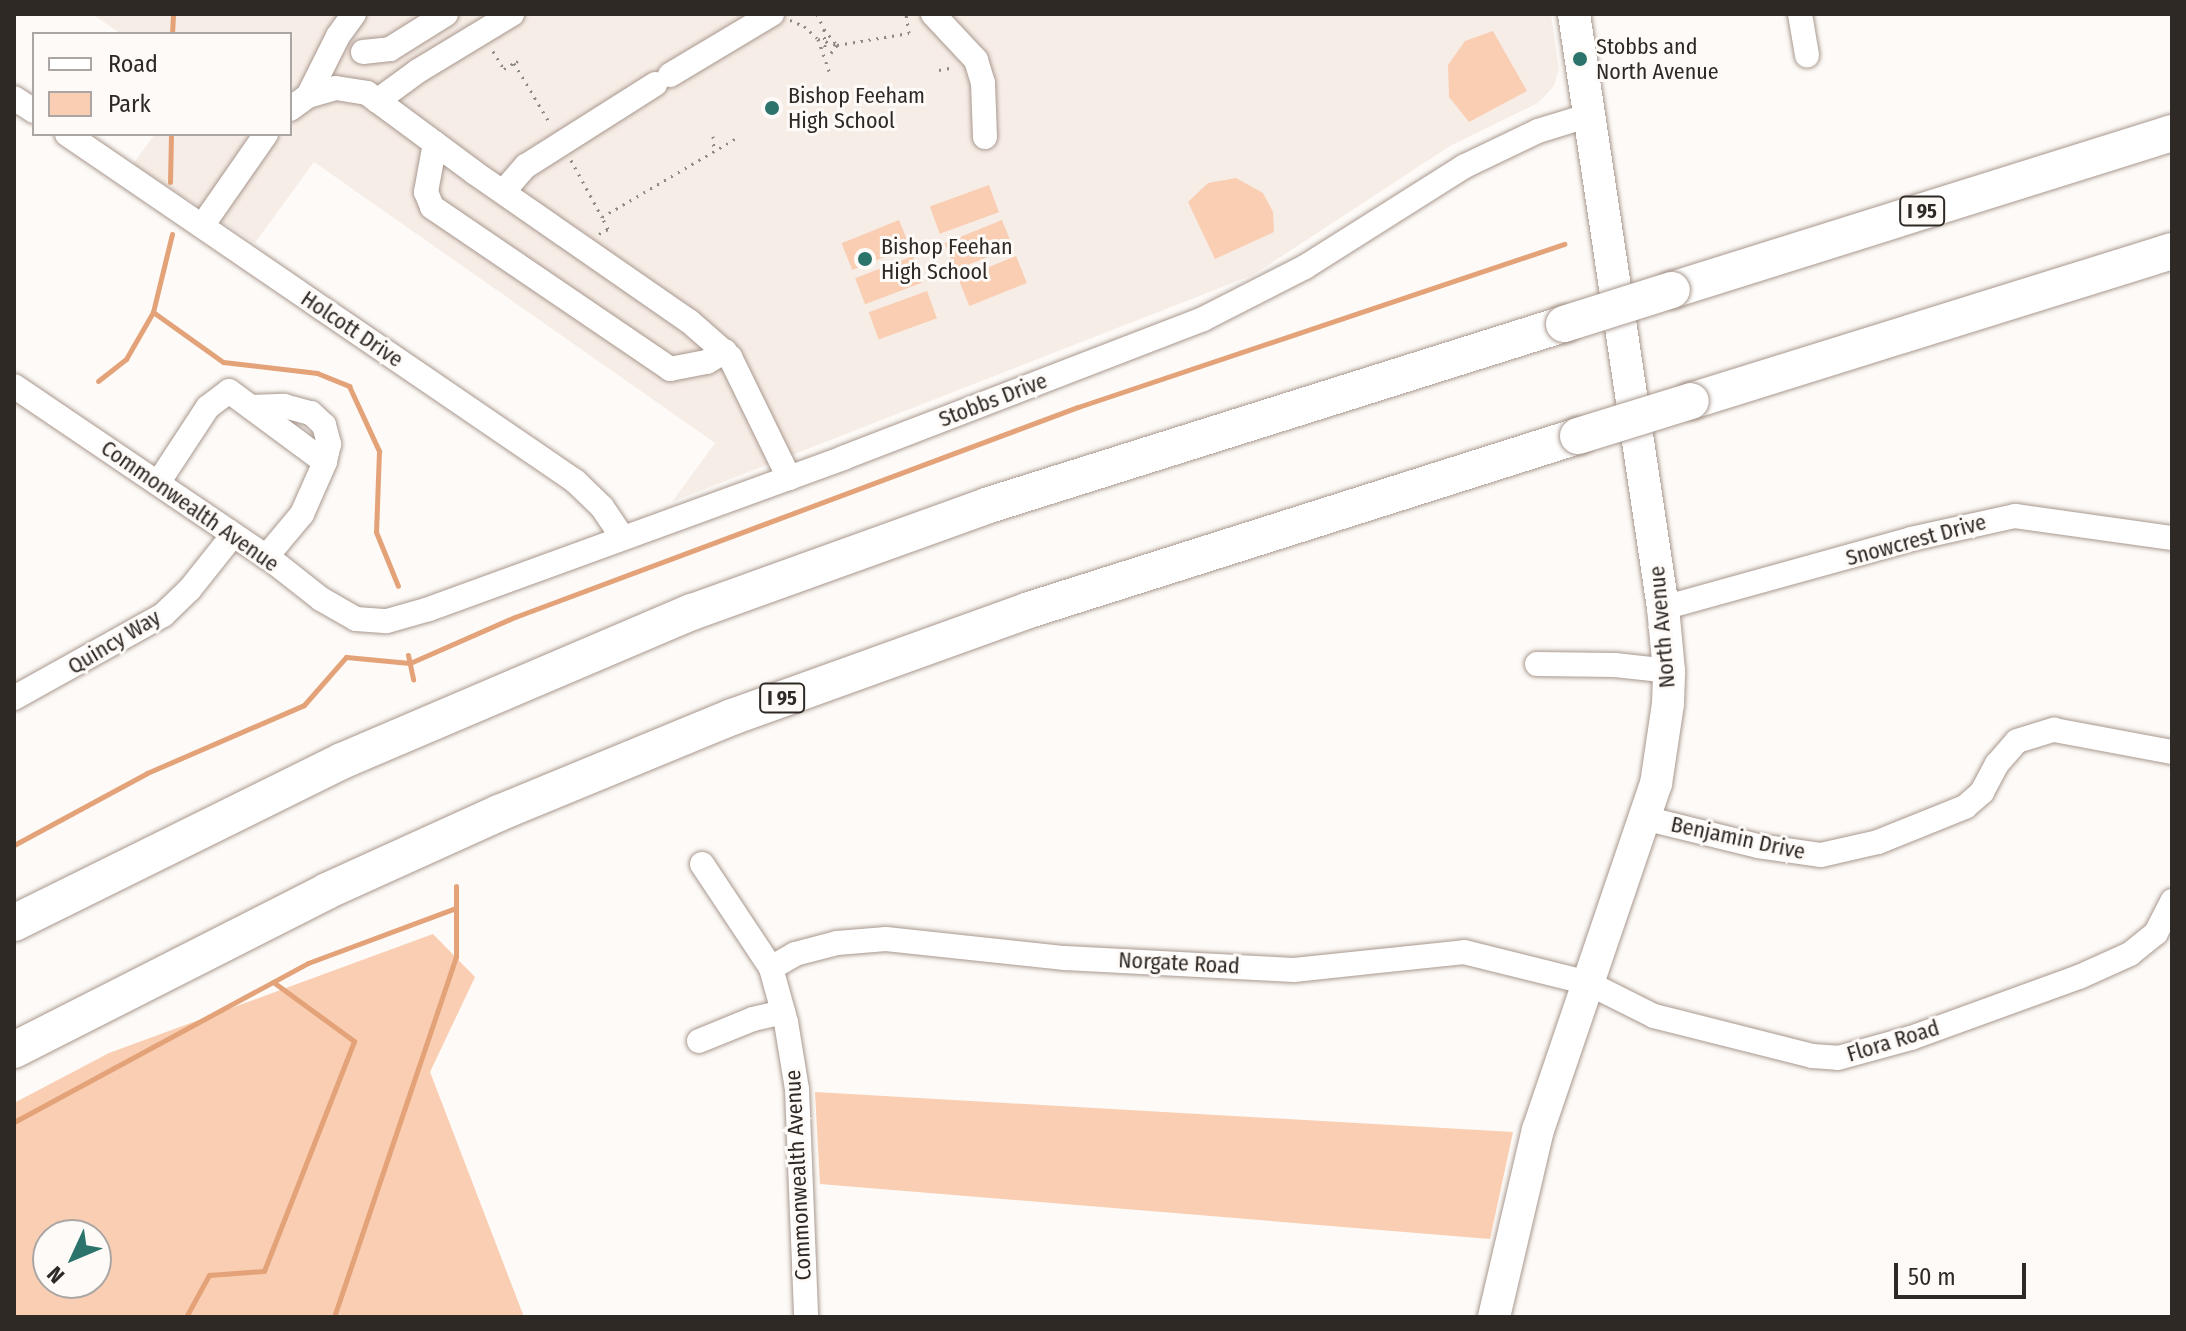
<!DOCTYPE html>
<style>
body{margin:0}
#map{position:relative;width:2186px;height:1331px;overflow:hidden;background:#fdfaf7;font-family:"Fira Sans Condensed",sans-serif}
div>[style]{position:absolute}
.built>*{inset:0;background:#f7ede7}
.green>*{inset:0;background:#f9ceb2;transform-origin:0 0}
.stream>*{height:5px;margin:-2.5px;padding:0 2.5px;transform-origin:2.5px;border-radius:2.5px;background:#e3a278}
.path>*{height:3px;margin-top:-1.5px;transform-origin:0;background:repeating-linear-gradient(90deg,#8d8985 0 2px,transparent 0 8px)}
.roads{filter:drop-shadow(0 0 2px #a8988e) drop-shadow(0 0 2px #a8988e)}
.minor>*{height:24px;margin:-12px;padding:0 12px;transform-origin:12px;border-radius:12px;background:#fff}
.major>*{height:32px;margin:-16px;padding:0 16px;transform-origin:16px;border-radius:16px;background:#fff}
.highway>*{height:36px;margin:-18px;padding:0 18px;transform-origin:18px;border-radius:18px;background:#fff}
.bridges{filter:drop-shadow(0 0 2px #a8988e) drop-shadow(0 0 2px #a8988e)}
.highway-bridge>*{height:36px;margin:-18px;padding:0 18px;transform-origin:18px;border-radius:18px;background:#fff}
.dots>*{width:22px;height:22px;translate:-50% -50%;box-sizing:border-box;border:4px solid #fdfaf7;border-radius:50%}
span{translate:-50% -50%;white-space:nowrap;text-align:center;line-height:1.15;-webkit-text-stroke:6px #fdfaf7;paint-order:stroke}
.shield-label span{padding:2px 6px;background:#fdfaf7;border:2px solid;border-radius:6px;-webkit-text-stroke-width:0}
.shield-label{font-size:20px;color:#2f2925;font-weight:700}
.poi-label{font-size:22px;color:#2f2925}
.left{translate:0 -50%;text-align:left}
.street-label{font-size:22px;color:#2f2925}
.frame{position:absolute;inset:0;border:16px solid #2f2925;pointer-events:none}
.legend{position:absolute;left:32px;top:32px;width:260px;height:104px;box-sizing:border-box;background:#fdfaf7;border:2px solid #aba6a3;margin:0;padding:10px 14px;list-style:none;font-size:24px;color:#2f2925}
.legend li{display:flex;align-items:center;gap:16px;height:40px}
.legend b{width:40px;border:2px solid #aba6a3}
.north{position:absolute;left:32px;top:1219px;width:80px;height:80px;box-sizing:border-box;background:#fdfaf7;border:2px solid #aba6a3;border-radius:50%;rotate:226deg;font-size:22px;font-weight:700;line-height:32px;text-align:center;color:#2f2925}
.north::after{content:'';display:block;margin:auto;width:28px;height:36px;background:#2c736b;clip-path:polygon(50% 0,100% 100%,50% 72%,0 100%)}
.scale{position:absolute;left:1894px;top:1263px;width:132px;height:36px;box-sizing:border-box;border:4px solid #2f2925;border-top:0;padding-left:10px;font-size:24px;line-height:28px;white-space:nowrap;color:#2f2925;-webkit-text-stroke:6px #fdfaf7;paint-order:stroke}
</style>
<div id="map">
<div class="built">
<i style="clip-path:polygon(92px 14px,1551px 14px,1559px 69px,1554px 86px,1538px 103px,1450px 146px,1253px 275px,672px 502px,715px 443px,314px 162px,255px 243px,133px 164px,155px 134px,290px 134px,290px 34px,121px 34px)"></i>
</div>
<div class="green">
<i style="clip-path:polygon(1493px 31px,1527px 91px,1469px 122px,1449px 97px,1448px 65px,1465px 41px)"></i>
<i style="clip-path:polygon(1236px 178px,1263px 193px,1273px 212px,1274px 232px,1215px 259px,1188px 202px,1208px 183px)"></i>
<i style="left:989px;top:185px;width:29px;height:63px;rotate:70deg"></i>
<i style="left:899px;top:220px;width:29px;height:62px;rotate:68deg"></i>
<i style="left:1002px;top:220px;width:29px;height:62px;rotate:68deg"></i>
<i style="left:913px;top:256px;width:28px;height:62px;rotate:69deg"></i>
<i style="left:1016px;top:256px;width:29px;height:62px;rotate:68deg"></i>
<i style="left:927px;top:291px;width:29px;height:62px;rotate:70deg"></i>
<i style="clip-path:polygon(evenodd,433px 934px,475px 977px,430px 1072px,524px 1317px,14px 1317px,14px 1103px,109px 1053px,433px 934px,48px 1235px,96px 1235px,96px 1283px,48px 1283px,48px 1235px)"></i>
<i style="clip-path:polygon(815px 1092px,1513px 1132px,1490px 1239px,820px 1184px)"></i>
</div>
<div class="stream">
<i style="left:172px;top:34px;width:20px;rotate:-87deg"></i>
<i style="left:170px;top:182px;width:48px;rotate:-88.8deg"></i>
<i style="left:172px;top:234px;width:80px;rotate:103.7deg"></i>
<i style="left:153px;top:312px;width:86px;rotate:35.5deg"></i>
<i style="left:223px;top:362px;width:95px;rotate:6.7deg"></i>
<i style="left:317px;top:373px;width:35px;rotate:22deg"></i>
<i style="left:349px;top:386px;width:72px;rotate:65.2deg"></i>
<i style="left:379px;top:451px;width:81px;rotate:92.1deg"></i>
<i style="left:376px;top:532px;width:58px;rotate:67.8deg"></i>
<i style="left:98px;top:381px;width:36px;rotate:-38deg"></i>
<i style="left:126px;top:359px;width:54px;rotate:-60.1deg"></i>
<i style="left:408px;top:655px;width:25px;rotate:78deg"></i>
<i style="left:14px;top:845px;width:151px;rotate:-28.4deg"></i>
<i style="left:147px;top:773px;width:171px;rotate:-23.4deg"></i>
<i style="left:304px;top:705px;width:64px;rotate:-48.8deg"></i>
<i style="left:346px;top:657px;width:64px;rotate:5.4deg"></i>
<i style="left:410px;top:663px;width:115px;rotate:-23.7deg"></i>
<i style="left:515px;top:617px;width:601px;rotate:-20.46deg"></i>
<i style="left:1078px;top:407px;width:513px;rotate:-18.54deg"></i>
<i style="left:14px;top:1122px;width:334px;rotate:-28.4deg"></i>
<i style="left:308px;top:963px;width:158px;rotate:-20.4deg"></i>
<i style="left:186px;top:1317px;width:48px;rotate:-61.3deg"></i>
<i style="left:209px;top:1275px;width:55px;rotate:-4.2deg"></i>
<i style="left:264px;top:1271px;width:247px;rotate:-68.6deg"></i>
<i style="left:354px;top:1041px;width:100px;rotate:-143.9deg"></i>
<i style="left:334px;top:1317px;width:380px;rotate:-71.3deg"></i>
<i style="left:456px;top:957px;width:71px;rotate:-90deg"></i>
</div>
<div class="path">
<i style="left:817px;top:14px;width:17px;rotate:65deg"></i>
<i style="left:824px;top:29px;width:20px;rotate:87deg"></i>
<i style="left:790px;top:20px;width:15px;rotate:23deg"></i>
<i style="left:804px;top:26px;width:19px;rotate:43deg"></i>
<i style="left:818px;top:39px;width:37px;rotate:71deg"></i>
<i style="left:824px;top:29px;width:21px;rotate:51deg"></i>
<i style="left:837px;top:45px;width:15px;rotate:127deg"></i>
<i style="left:818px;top:39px;width:20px;rotate:18deg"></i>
<i style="left:837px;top:45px;width:73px;rotate:-9.5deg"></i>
<i style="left:909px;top:33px;width:19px;rotate:-99deg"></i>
<i style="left:493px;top:51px;width:21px;rotate:59deg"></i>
<i style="left:504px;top:69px;width:12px;rotate:-31deg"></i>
<i style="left:518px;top:61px;width:4px;rotate:153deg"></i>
<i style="left:514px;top:63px;width:72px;rotate:59.2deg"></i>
<i style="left:939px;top:70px;width:16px;rotate:-11deg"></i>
<i style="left:713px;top:136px;width:15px;rotate:86deg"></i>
<i style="left:571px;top:160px;width:65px;rotate:61.5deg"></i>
<i style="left:602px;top:217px;width:154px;rotate:-30.4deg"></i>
<i style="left:599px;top:234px;width:10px;rotate:-29deg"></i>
<i style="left:608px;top:229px;width:13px;rotate:-117deg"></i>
</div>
<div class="roads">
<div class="minor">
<i style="left:933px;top:14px;width:63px;rotate:46.9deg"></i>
<i style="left:976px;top:60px;width:24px;rotate:73deg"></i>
<i style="left:983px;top:83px;width:54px;rotate:87.9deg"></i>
<i style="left:1800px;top:14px;width:42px;rotate:80.3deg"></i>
<i style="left:363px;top:52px;width:27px;rotate:-6deg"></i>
<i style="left:390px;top:49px;width:66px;rotate:-32deg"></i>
<i style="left:670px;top:75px;width:119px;rotate:-30.9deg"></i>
<i style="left:308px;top:96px;width:67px;rotate:-63.4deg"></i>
<i style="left:338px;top:36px;width:27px;rotate:-54deg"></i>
<i style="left:14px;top:98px;width:24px;rotate:33deg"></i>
<i style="left:377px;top:101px;width:51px;rotate:-36.2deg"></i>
<i style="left:418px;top:71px;width:110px;rotate:-31.2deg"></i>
<i style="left:290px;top:109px;width:22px;rotate:-36deg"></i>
<i style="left:308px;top:96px;width:29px;rotate:-16deg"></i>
<i style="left:336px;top:88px;width:31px;rotate:9deg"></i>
<i style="left:367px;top:93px;width:134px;rotate:36.5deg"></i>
<i style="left:475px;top:173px;width:260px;rotate:34.7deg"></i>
<i style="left:689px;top:321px;width:55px;rotate:41.3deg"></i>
<i style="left:730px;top:357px;width:135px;rotate:64deg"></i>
<i style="left:67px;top:134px;width:615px;rotate:34.34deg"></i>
<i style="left:575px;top:481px;width:37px;rotate:44deg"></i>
<i style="left:602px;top:507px;width:37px;rotate:56deg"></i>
<i style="left:435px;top:143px;width:50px;rotate:100.4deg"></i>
<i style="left:426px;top:192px;width:16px;rotate:68deg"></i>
<i style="left:432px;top:207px;width:288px;rotate:34.2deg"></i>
<i style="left:670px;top:369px;width:38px;rotate:-11deg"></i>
<i style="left:707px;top:362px;width:21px;rotate:-31deg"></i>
<i style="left:503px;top:192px;width:35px;rotate:-49deg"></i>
<i style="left:526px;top:166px;width:153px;rotate:-32.4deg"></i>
<i style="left:202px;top:226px;width:112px;rotate:-55.2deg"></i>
<i style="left:14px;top:386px;width:314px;rotate:34.1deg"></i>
<i style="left:274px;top:562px;width:60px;rotate:38.2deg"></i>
<i style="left:321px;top:599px;width:40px;rotate:29.7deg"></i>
<i style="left:356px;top:619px;width:31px;rotate:4deg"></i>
<i style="left:387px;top:621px;width:44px;rotate:-15.9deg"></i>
<i style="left:429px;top:609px;width:441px;rotate:-20deg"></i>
<i style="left:843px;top:458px;width:386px;rotate:-21.1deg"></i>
<i style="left:1203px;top:319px;width:114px;rotate:-27deg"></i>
<i style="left:1305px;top:267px;width:189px;rotate:-32.3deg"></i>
<i style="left:1465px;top:166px;width:81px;rotate:-25.6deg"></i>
<i style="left:1538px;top:131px;width:54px;rotate:-17.1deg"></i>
<i style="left:251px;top:407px;width:33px;rotate:-2deg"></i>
<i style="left:284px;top:406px;width:28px;rotate:15deg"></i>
<i style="left:311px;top:413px;width:18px;rotate:43deg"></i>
<i style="left:324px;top:425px;width:20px;rotate:75deg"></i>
<i style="left:329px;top:444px;width:18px;rotate:103deg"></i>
<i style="left:158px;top:483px;width:91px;rotate:-56.7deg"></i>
<i style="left:208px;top:407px;width:26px;rotate:-37deg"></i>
<i style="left:229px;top:391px;width:119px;rotate:36.5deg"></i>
<i style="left:325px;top:462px;width:57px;rotate:113.9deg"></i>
<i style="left:302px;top:514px;width:56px;rotate:129.9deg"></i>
<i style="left:1663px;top:608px;width:257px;rotate:-15.5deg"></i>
<i style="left:1911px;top:539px;width:107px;rotate:-12.5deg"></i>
<i style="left:2015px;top:516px;width:159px;rotate:8deg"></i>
<i style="left:1537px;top:664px;width:78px;rotate:0.7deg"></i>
<i style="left:1615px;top:665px;width:54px;rotate:6.3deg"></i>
<i style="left:14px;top:698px;width:171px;rotate:-29.1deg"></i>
<i style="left:163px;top:615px;width:37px;rotate:-44deg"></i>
<i style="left:190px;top:589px;width:69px;rotate:-51.5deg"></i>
<i style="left:1644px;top:818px;width:117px;rotate:13.8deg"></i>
<i style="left:1758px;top:846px;width:64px;rotate:8.1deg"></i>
<i style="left:1821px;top:855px;width:58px;rotate:-12.8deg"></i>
<i style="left:1878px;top:842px;width:94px;rotate:-21.9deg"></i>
<i style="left:1965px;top:807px;width:23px;rotate:-41deg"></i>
<i style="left:1982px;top:792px;width:32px;rotate:-62deg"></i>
<i style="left:1997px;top:764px;width:30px;rotate:-49deg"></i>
<i style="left:2017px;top:741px;width:39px;rotate:-17deg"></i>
<i style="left:2054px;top:730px;width:120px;rotate:10.6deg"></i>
<i style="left:702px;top:864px;width:125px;rotate:56.4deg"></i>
<i style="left:771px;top:968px;width:56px;rotate:74.5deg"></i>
<i style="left:786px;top:1022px;width:68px;rotate:80.7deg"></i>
<i style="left:797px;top:1089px;width:228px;rotate:87.7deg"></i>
<i style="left:771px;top:968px;width:28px;rotate:-30deg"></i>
<i style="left:795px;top:954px;width:43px;rotate:-14.7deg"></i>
<i style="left:837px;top:943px;width:49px;rotate:-4.7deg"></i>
<i style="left:886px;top:939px;width:180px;rotate:6.1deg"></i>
<i style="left:1065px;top:958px;width:229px;rotate:3deg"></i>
<i style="left:1294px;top:970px;width:171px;rotate:-6deg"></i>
<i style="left:1464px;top:952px;width:128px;rotate:14deg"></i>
<i style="left:1588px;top:983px;width:74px;rotate:26.6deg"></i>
<i style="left:1654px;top:1016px;width:163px;rotate:14.2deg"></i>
<i style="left:1812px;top:1056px;width:26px;rotate:4deg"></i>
<i style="left:1838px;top:1058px;width:76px;rotate:-15.3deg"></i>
<i style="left:1911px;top:1038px;width:179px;rotate:-20deg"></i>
<i style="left:2079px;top:977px;width:56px;rotate:-24.3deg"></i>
<i style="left:2130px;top:954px;width:33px;rotate:-39deg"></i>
<i style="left:2156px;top:933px;width:36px;rotate:-63deg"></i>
<i style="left:699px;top:1041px;width:58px;rotate:-22.2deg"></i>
<i style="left:753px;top:1019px;width:31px;rotate:-13deg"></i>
</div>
<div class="major">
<i style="left:1494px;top:1317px;width:192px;rotate:-76.8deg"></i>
<i style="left:1538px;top:1130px;width:366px;rotate:-71.2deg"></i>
<i style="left:1656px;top:784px;width:81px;rotate:-81.5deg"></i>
<i style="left:1668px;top:704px;width:33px;rotate:-88deg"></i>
<i style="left:1669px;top:671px;width:63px;rotate:-95.4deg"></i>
<i style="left:1663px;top:608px;width:601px;rotate:-98.52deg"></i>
</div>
<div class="highway">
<i style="left:1672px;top:290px;width:524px;rotate:-17.43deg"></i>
<i style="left:1691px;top:401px;width:504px;rotate:-17.32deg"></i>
<i style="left:14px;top:923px;width:366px;rotate:-26.3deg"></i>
<i style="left:342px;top:761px;width:380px;rotate:-23.1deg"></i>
<i style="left:692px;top:612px;width:316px;rotate:-19.8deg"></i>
<i style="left:989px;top:505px;width:603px;rotate:-17.47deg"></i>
<i style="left:14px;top:1050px;width:351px;rotate:-26.9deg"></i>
<i style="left:327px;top:891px;width:189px;rotate:-24.4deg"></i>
<i style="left:499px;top:813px;width:252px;rotate:-22.4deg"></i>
<i style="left:732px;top:717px;width:316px;rotate:-19.8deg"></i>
<i style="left:1029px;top:610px;width:576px;rotate:-17.59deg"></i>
</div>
</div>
<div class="bridges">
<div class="highway-bridge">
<i style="left:1564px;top:324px;width:113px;rotate:-17.5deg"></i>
<i style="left:1578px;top:436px;width:118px;rotate:-17.2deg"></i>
</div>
</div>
<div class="dots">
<i style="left:1580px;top:59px;background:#2c736b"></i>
<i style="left:772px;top:108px;background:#2c736b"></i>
<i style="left:865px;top:259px;background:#2c736b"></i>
</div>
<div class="shield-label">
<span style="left:1922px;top:211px">I 95</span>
<span style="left:782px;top:698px">I 95</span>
</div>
<div class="poi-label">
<span class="left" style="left:1596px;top:59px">Stobbs and<br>North Avenue</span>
<span class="left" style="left:788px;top:108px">Bishop Feeham<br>High School</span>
<span class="left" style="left:881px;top:259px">Bishop Feehan<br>High School</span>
</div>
<div class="street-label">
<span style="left:352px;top:329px;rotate:34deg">Holcott Drive</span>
<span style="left:993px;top:400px;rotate:-21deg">Stobbs Drive</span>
<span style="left:190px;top:506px;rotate:35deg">Commonwealth Avenue</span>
<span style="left:1916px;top:540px;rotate:-15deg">Snowcrest Drive</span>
<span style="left:1662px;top:627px;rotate:-95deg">North Avenue</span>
<span style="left:114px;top:642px;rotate:-31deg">Quincy Way</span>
<span style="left:1738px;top:838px;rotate:12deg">Benjamin Drive</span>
<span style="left:1179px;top:963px;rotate:3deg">Norgate Road</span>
<span style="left:1893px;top:1041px;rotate:-17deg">Flora Road</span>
<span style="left:798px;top:1175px;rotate:-93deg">Commonwealth Avenue</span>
</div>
<div class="frame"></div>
<ul class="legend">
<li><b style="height:10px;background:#fff"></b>Road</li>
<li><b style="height:22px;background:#f9ceb2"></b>Park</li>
</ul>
<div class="north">N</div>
<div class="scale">50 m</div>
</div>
